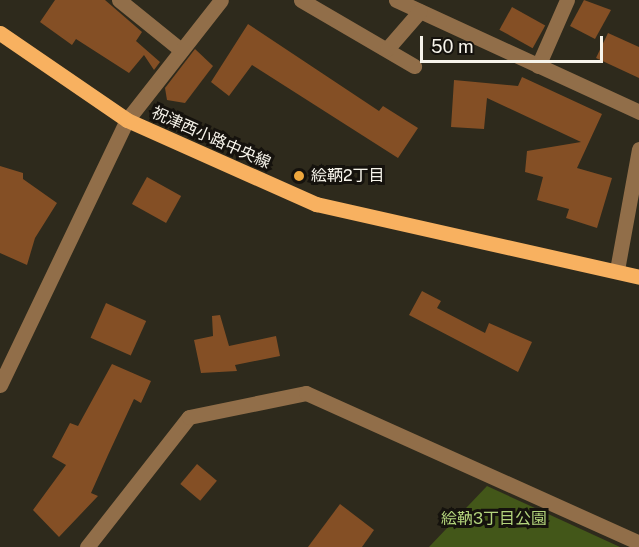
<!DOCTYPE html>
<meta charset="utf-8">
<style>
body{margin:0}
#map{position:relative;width:639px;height:547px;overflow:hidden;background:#2e2a1c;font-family:"Public Sans","Noto Sans JP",sans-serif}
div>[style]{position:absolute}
.green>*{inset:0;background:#435719}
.building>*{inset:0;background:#844f25;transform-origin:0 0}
.minor>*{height:15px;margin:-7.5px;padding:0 7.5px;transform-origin:7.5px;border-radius:7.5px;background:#916e49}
.major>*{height:15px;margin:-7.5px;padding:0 7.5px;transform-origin:7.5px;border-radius:7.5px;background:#f8b160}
.dots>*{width:16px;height:16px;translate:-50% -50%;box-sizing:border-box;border:3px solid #15120d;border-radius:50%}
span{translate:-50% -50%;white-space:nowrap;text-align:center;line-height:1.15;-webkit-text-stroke:6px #15120d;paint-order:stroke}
.street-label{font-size:16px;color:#f7f4eb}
.poi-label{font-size:16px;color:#f7f4eb}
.left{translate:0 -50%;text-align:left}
.park-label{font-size:16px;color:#b3d47c}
.scale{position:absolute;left:420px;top:36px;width:183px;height:27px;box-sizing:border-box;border:3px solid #f7f4eb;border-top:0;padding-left:8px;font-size:18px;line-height:21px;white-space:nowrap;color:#f7f4eb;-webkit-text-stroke:4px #15120d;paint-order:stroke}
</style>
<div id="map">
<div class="green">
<i style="clip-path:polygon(487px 486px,620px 547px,429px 547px)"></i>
</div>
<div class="building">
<i style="clip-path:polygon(55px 0,105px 0,142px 32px,136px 41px,160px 62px,154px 70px,144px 55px,129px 73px,76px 39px,72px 45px,40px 22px)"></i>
<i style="clip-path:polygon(584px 0,611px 10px,595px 39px,570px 26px)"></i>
<i style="left:512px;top:7px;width:38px;height:26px;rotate:29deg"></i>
<i style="clip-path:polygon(248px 24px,379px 111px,383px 106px,418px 128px,398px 158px,252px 65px,229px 96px,211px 82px)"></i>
<i style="clip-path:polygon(608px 33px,639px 47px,639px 78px,596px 58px)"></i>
<i style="clip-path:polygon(195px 49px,213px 66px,185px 103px,167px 100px,165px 88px)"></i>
<i style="clip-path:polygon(522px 77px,602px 114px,577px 168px,612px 178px,597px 228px,566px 218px,569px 209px,537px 200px,543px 177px,525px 172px,527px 151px,581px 142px,487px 98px,484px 129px,451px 127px,454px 80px,518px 86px)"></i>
<i style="clip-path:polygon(0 166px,23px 173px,23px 179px,57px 203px,35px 238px,27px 265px,0 253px)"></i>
<i style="left:147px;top:177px;width:39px;height:31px;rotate:29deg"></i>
<i style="clip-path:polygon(422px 291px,441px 301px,437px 308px,485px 333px,489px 323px,532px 342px,518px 372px,409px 315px)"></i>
<i style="left:106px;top:303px;width:44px;height:38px;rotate:24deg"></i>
<i style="clip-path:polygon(220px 315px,229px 346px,276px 336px,280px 356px,235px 365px,237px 371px,201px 373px,194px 340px,213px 336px,212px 316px)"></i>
<i style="clip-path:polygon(112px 364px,151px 381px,141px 403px,134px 399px,108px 455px,91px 493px,98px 496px,59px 537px,33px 510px,66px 465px,52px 457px,70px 423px,78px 426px)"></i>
<i style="left:197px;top:464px;width:26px;height:26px;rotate:40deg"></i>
<i style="clip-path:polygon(340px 504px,374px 530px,362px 547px,308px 547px)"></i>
</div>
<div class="minor">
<i style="left:119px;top:0;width:80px;rotate:38.9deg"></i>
<i style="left:301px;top:0;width:131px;rotate:30.3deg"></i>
<i style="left:396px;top:0;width:268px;rotate:24.7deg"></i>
<i style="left:387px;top:49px;width:50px;rotate:-49deg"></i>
<i style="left:538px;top:66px;width:72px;rotate:-66.3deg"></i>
<i style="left:617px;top:270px;width:123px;rotate:-79.7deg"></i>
<i style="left:0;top:385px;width:294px;rotate:-64.4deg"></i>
<i style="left:127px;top:120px;width:152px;rotate:-51.9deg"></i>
<i style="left:87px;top:547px;width:165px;rotate:-51.9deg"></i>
<i style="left:189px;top:417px;width:119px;rotate:-11.6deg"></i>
<i style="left:306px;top:393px;width:365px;rotate:24.2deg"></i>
</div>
<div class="major">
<i style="left:0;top:33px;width:154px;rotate:34.4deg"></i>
<i style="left:127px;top:120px;width:207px;rotate:24deg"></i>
<i style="left:316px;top:204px;width:331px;rotate:12.7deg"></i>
</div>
<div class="dots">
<i style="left:299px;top:176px;background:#eea73d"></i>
</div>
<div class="street-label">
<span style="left:211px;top:138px;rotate:24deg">祝津西小路中央線</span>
</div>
<div class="poi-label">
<span class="left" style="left:311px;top:176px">絵鞆2丁目</span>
</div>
<div class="park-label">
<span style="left:494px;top:519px">絵靹3丁目公園</span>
</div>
<div class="scale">50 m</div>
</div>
